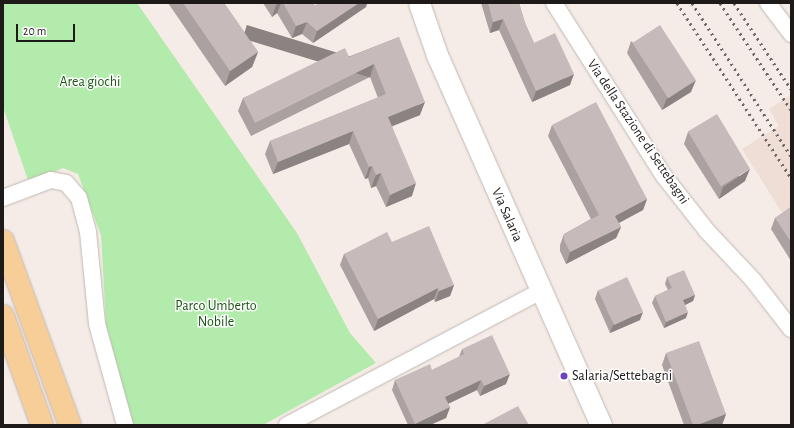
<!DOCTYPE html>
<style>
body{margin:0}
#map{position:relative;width:794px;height:428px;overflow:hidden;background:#f5ece7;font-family:"Alegreya Sans",sans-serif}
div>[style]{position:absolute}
.built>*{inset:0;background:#efded5}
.green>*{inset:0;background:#b2ebab}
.roads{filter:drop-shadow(0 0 1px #c1b8b3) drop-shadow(0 0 1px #c1b8b3)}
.minor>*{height:16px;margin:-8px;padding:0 8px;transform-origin:8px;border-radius:8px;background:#fff}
.tertiary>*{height:21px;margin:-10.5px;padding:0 10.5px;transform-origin:10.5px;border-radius:10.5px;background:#fff}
.primary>*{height:22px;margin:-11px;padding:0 11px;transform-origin:11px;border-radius:11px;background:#f7cd98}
.rail>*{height:3px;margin-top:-1.5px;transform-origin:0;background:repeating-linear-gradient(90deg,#6e6966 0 2px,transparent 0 6px)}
.wall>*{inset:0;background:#aaa1a0}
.shaded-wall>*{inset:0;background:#8b8382;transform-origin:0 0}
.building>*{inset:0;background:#c6bbba;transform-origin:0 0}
.dots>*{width:11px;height:11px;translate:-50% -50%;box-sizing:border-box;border:2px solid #fff;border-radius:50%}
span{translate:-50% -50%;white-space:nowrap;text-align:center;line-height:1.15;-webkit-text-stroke:3px #fff;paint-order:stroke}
.park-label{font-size:14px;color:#175611}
.street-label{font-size:14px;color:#1e1a19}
.poi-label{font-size:14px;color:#1e1a19}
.left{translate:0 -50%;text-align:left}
.frame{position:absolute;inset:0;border:4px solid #1e1a19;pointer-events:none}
.scale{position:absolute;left:16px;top:24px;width:59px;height:18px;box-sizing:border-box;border:2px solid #1e1a19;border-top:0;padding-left:5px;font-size:12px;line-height:14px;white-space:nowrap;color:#1e1a19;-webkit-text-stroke:3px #fff;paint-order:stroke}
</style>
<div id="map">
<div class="built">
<i style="clip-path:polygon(791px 95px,791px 261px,786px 219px,742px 149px,779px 126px,769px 109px)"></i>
</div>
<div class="green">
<i style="clip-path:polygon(3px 3px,137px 3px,297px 233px,350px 333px,376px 363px,263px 425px,132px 425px,106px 323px,101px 235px,78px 174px,63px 168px,29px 183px,3px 107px)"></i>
</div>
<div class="roads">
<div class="minor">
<i style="left:554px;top:3px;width:205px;rotate:57.6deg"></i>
<i style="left:664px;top:176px;width:70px;rotate:52deg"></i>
<i style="left:707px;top:231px;width:67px;rotate:46.8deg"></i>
<i style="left:753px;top:280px;width:62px;rotate:52.2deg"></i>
<i style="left:768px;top:3px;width:39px;rotate:53deg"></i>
<i style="left:3px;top:198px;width:51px;rotate:-20.6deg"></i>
<i style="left:51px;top:180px;width:15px;rotate:11deg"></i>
<i style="left:66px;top:183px;width:20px;rotate:49deg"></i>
<i style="left:79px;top:198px;width:35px;rotate:75deg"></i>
<i style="left:88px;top:232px;width:92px;rotate:84.4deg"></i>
<i style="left:97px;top:324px;width:105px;rotate:74.5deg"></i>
<i style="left:287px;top:425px;width:287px;rotate:-27.8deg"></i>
</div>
<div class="tertiary">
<i style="left:419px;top:3px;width:55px;rotate:70.9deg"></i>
<i style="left:437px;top:55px;width:405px;rotate:66.1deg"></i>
</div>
<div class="primary">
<i style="left:3px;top:241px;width:196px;rotate:70deg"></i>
<i style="left:3px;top:316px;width:116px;rotate:70.3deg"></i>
</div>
</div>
<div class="rail">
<i style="left:677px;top:3px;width:209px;rotate:56.9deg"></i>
<i style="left:692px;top:3px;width:182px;rotate:57.1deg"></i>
<i style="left:720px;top:3px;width:128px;rotate:56.4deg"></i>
<i style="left:734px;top:3px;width:103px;rotate:56.5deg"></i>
</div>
<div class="wall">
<i style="clip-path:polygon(168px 3px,224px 3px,258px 52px,252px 67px,225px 86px)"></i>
<i style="clip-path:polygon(263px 3px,313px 3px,315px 6px,318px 3px,367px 3px,366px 7px,313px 43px,302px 34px,292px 38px,277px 13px,272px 17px)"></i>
<i style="clip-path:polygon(481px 3px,519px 3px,525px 23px,534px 43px,570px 85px,532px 102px,499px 30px,490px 33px)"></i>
<i style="clip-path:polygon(399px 37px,420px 115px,392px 126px,412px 196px,386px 207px,376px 186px,371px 188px,368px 178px,365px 179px,349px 144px,273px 174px,265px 154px,270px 141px,378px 98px,370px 77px,251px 136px,238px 111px,243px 98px)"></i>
<i style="clip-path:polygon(631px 41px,691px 92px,662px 110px,627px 53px)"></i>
<i style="clip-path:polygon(552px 125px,647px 199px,643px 210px,619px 223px,621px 227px,616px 238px,566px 264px,560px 251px,560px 245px,564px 234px,591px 219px,548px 136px)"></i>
<i style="clip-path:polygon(688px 132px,745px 181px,719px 199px,684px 144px)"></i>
<i style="clip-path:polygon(791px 207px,791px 261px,771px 229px,775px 218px)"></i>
<i style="clip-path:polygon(392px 242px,454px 285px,450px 296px,435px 302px,434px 299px,374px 331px,340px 265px,344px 254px)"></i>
<i style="clip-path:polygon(667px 277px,695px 295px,693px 301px,685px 305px,686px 318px,664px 328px,652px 303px,655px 296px,668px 290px,665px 284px)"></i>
<i style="clip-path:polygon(598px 290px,640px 320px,610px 333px,595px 299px)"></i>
<i style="clip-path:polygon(462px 349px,506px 384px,480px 396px,477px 390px,448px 404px,450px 407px,446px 418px,430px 425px,408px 425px,392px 390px,395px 380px,432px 370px,459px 357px)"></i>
<i style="clip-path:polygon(666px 353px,726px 414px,722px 425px,684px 425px,662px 365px)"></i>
</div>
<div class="shaded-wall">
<i style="clip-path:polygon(279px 3px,281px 3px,277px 13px,272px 17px,276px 5px)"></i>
<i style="clip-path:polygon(359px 3px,367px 3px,366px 7px,313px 43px,317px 31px)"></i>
<i style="clip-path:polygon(503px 19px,499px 30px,490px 33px,493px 22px)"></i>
<i style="clip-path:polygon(307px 22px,302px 34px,292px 38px,296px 26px)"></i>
<i style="clip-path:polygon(258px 52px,252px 67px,225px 86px,230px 71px)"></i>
<i style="left:374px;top:64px;width:14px;height:133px;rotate:107deg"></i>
<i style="clip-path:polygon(574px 74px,570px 85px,532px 102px,536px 91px)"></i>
<i style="clip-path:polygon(696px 80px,691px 92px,662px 110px,667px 98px)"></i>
<i style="clip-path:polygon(425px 102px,420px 115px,383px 130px,388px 117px)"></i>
<i style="clip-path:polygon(353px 131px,349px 144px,273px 174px,278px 162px)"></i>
<i style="clip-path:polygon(372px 166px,368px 178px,365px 179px,369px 167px)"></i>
<i style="clip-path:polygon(750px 169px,745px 181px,719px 199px,723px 187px)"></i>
<i style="clip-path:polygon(381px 173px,376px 186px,371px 188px,376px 175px)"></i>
<i style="clip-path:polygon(416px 183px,412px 196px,386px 207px,390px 195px)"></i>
<i style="clip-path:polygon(647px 199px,643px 210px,611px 227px,615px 216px)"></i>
<i style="clip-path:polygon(621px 227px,616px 238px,566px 264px,570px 252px)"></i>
<i style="clip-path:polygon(454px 285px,450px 296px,435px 302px,439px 291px)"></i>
<i style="clip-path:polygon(438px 288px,434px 299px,374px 331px,378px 319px)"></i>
<i style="clip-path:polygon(695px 295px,693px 301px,681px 307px,683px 300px)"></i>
<i style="clip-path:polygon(643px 312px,640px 320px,610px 333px,613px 325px)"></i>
<i style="clip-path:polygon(688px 312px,686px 318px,664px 328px,666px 322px)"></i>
<i style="clip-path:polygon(510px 374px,506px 384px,480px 396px,484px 386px)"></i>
<i style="clip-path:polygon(481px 380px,477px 390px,441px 407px,445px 397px)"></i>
<i style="clip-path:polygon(450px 407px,446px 418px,430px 425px,415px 425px,415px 424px)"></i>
<i style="clip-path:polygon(726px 414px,722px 425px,697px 425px)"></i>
</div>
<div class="building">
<i style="clip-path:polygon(183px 3px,224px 3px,258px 52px,230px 71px)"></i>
<i style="clip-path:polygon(283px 3px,313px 3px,315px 6px,318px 3px,359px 3px,317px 31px,307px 22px,296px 26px)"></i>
<i style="clip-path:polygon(488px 3px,519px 3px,525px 23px,534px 43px,555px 33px,574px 74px,536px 91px,503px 19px,493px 22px)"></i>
<i style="left:660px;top:25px;width:66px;height:33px;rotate:57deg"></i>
<i style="clip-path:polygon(399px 37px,425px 102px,388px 117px,416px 183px,390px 195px,381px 173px,376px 175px,372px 166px,369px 167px,353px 131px,278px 162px,270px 141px,386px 94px,374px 64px,255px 123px,243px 98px,345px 48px,349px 57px)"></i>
<i style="clip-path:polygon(596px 102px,647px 199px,615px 216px,621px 227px,570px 252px,564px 240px,564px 234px,599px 215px,552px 125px)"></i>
<i style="left:717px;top:114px;width:64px;height:34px;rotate:59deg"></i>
<i style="clip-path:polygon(791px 207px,791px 242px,775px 218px)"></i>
<i style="clip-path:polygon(429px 226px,454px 285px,439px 291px,438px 288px,378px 319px,344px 254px,387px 232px,392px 242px)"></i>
<i style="clip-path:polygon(684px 270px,695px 295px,683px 300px,688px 312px,666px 322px,655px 296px,672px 288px,667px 277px)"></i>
<i style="left:627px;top:277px;width:38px;height:32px;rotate:65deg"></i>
<i style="clip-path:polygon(492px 335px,510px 374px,484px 386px,481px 380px,445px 397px,450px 407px,415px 424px,395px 380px,430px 364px,432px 370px,464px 354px,462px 349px)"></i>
<i style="clip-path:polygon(699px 341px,726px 414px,697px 425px,693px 425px,666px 353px)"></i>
<i style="clip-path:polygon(518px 406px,529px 425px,482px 425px)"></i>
</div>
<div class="dots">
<i style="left:564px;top:376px;background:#6b43bc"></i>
</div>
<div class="park-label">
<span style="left:90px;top:82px">Area giochi</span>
<span style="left:216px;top:314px">Parco Umberto<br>Nobile</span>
</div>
<div class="street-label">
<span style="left:638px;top:132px;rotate:56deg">Via della Stazione di Settebagni</span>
<span style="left:507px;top:215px;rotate:66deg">Via Salaria</span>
</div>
<div class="poi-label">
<span class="left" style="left:572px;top:376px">Salaria/Settebagni</span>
</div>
<div class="frame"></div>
<div class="scale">20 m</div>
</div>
